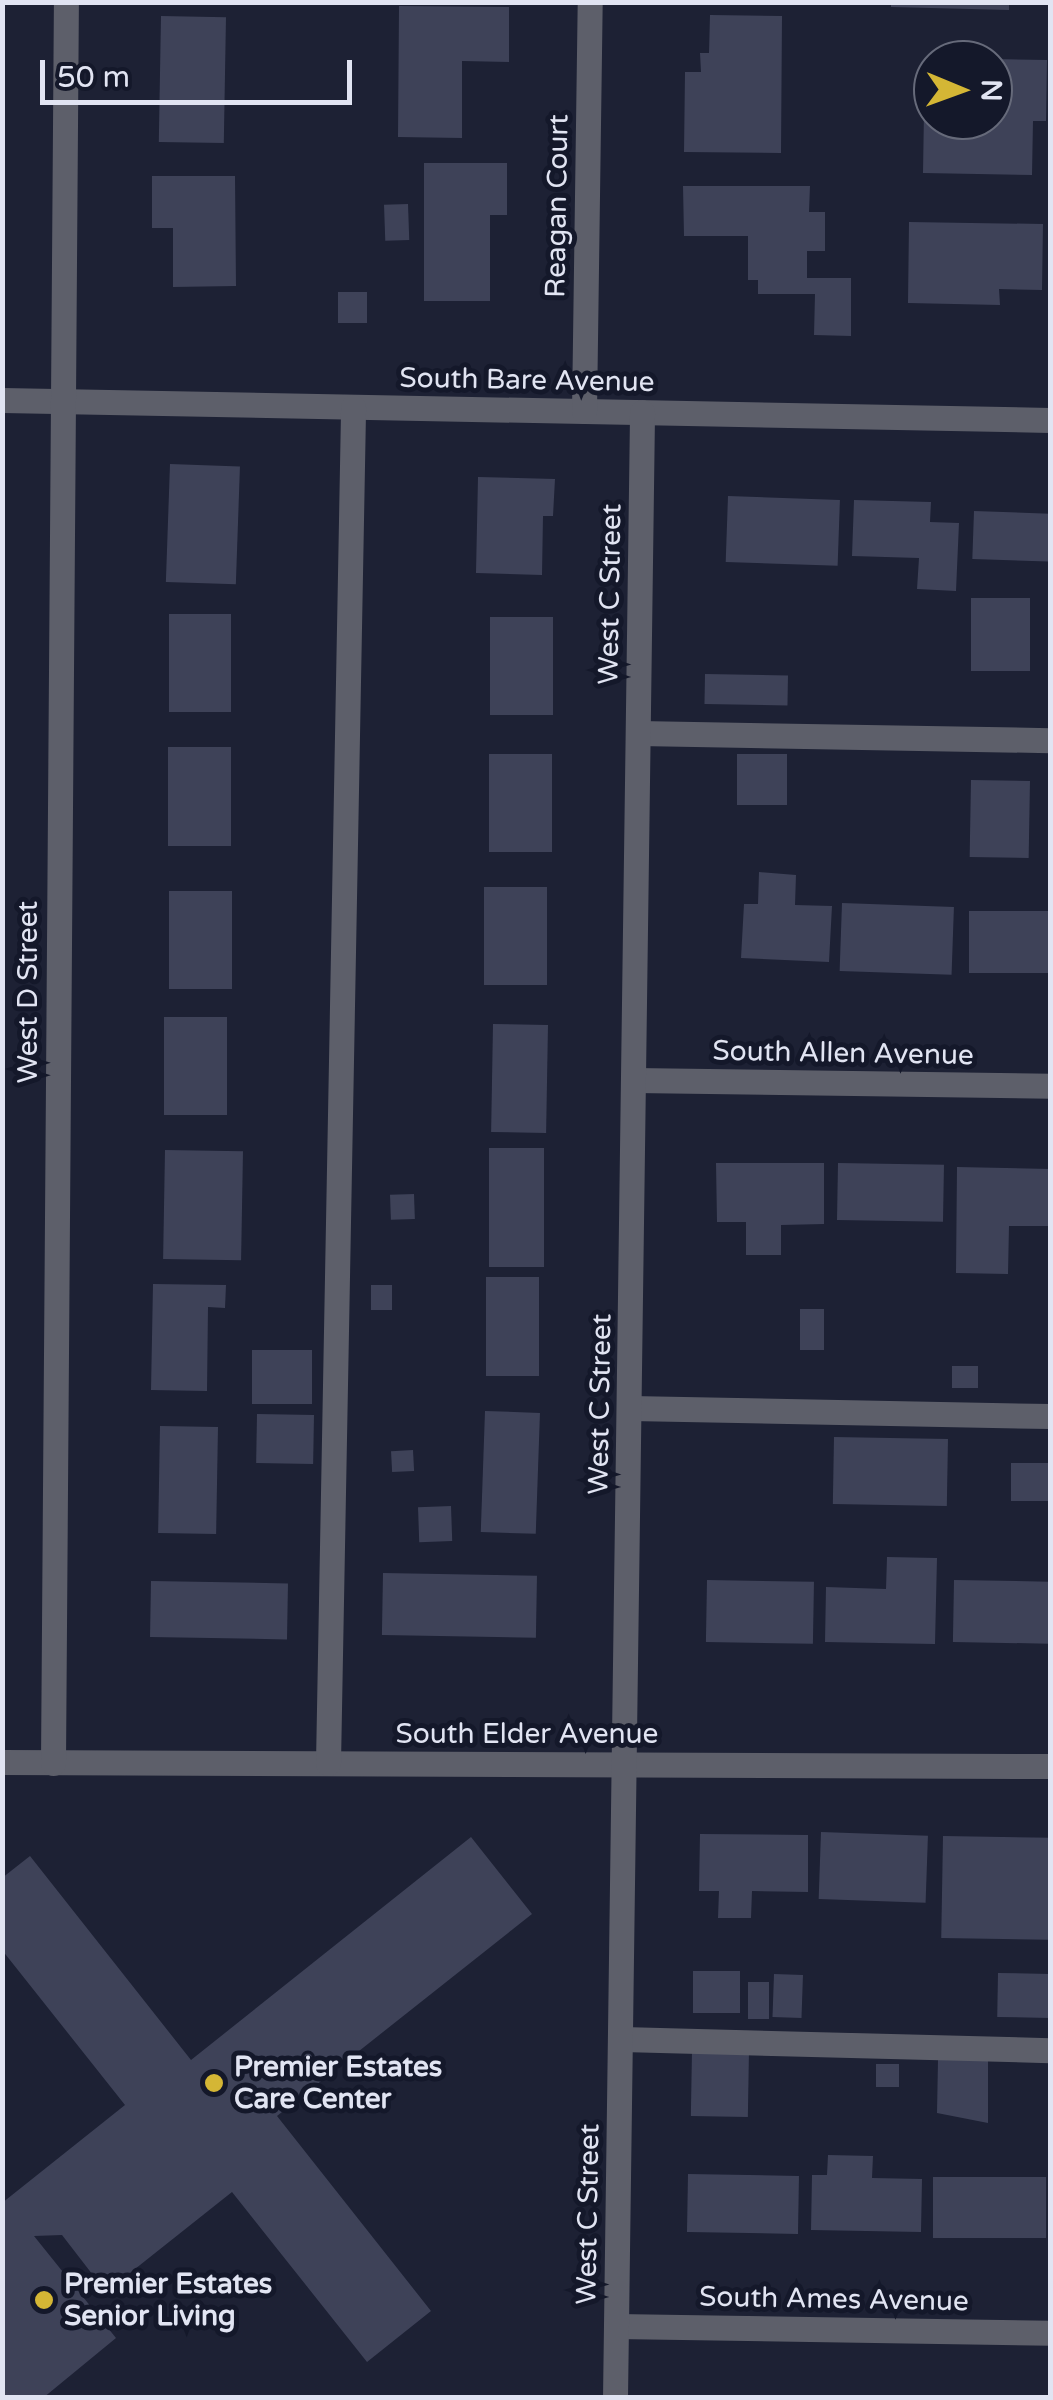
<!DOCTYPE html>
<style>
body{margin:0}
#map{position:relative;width:1053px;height:2400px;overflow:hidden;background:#1d2134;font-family:"Varela Round",sans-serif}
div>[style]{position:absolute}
.building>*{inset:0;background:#3e4258;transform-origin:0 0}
.minor>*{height:25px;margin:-12.5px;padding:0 12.5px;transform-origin:12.5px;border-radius:12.5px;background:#5d5f6a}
.dots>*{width:28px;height:28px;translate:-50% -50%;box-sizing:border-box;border:5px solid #14182a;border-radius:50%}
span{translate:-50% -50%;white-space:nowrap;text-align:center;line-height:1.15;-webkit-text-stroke:10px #14182a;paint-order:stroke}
.street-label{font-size:28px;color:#e1e4f2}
.poi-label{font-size:28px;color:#e1e4f2;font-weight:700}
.left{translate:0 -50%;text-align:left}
.frame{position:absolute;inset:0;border:5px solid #e1e4f2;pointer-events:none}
.north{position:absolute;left:913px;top:40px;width:100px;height:100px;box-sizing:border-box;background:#14182a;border:2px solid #666a7a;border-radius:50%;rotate:91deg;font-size:28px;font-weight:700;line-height:40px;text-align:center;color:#e1e4f2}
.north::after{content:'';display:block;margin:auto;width:35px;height:45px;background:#d4b635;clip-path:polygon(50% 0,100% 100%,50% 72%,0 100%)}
.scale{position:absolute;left:40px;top:60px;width:312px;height:45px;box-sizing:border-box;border:5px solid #e1e4f2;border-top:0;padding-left:12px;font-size:30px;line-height:35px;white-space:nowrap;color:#e1e4f2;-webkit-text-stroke:8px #14182a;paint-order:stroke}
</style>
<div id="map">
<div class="building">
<i style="clip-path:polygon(891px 2px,1009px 2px,1009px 10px,891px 7px)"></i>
<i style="clip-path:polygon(399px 6px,509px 7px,509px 62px,462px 61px,462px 138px,398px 137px)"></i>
<i style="clip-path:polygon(710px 15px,782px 16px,781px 153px,684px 152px,685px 72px,701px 72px,700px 53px,709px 53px)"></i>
<i style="left:161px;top:16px;width:65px;height:126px;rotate:1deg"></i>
<i style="clip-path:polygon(993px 59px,1047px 60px,1046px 121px,1033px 121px,1032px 175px,923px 173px,924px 111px,933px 112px,933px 120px,993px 120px)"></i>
<i style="clip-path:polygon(424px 163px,507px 163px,507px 215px,490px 215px,490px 301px,424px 301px)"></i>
<i style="clip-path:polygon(152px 176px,235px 176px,236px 286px,173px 287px,173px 228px,152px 228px)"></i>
<i style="clip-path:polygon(683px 186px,810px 186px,809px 212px,825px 212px,825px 251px,807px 251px,807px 278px,851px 278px,851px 336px,814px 335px,815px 294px,758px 294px,758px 280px,748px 280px,748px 236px,684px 236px)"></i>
<i style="left:408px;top:204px;width:36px;height:24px;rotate:88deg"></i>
<i style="clip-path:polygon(909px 222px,1043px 224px,1042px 290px,999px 289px,1000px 305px,908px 303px)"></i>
<i style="left:338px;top:292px;width:29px;height:31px"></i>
<i style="left:170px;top:464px;width:70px;height:118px;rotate:2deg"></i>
<i style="clip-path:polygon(478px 477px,555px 479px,553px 516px,543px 516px,542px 575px,476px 573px)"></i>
<i style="left:728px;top:496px;width:112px;height:66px;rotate:2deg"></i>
<i style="clip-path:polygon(854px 500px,931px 502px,930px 522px,959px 523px,956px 591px,917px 589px,919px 558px,852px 556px)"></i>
<i style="left:974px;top:511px;width:76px;height:48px;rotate:2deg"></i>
<i style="left:971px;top:598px;width:59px;height:73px"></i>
<i style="left:169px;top:614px;width:62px;height:98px"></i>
<i style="left:490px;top:617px;width:63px;height:98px"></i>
<i style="left:705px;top:674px;width:83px;height:30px;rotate:1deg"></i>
<i style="left:231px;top:747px;width:99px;height:63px;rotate:90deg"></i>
<i style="left:489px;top:754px;width:63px;height:98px"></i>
<i style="left:737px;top:754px;width:50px;height:51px"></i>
<i style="left:971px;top:780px;width:59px;height:77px;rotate:1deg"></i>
<i style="clip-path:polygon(759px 872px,796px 875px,795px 905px,832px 906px,829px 962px,741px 958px,744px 904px,758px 904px)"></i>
<i style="left:484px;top:887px;width:63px;height:98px"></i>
<i style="left:169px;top:891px;width:63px;height:98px"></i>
<i style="left:842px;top:903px;width:112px;height:68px;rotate:2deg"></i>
<i style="left:969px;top:911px;width:81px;height:62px"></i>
<i style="left:164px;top:1017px;width:63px;height:98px"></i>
<i style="left:493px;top:1024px;width:55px;height:108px;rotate:1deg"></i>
<i style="left:489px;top:1148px;width:55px;height:119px"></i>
<i style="left:165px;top:1150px;width:78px;height:109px;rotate:1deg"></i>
<i style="clip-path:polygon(716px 1163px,824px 1163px,824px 1224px,781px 1225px,781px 1255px,746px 1255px,746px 1222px,717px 1222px)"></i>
<i style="left:838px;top:1163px;width:106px;height:57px;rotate:1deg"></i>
<i style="clip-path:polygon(957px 1167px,1050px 1169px,1050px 1226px,1009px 1226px,1008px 1274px,956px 1273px)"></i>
<i style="left:414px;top:1194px;width:25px;height:24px;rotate:88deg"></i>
<i style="left:486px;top:1277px;width:53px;height:99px"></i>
<i style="clip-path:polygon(153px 1284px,226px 1285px,225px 1308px,208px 1307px,207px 1391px,151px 1390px)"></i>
<i style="left:371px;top:1285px;width:21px;height:25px"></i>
<i style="left:800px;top:1309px;width:24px;height:41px"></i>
<i style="left:252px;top:1350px;width:60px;height:54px"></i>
<i style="left:952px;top:1366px;width:26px;height:22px"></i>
<i style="left:485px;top:1411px;width:55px;height:121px;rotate:2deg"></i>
<i style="left:257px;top:1414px;width:57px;height:49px;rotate:1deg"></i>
<i style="left:160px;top:1426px;width:58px;height:107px;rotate:1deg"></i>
<i style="left:834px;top:1437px;width:114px;height:67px;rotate:1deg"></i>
<i style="left:413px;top:1450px;width:21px;height:22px;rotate:87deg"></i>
<i style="left:1011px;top:1463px;width:39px;height:38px"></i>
<i style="left:451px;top:1506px;width:35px;height:33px;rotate:88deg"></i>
<i style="clip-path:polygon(887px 1557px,937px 1558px,935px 1644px,825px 1642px,826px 1587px,886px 1589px)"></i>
<i style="left:383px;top:1573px;width:154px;height:62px;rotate:1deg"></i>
<i style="left:707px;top:1580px;width:107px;height:62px;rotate:1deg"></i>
<i style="left:954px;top:1580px;width:96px;height:62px;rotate:1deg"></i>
<i style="left:151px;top:1581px;width:137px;height:56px;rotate:1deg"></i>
<i style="left:821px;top:1832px;width:107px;height:67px;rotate:2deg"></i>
<i style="clip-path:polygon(700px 1834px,808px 1835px,808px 1892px,752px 1891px,751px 1918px,718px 1918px,719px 1891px,699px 1891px)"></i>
<i style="left:943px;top:1836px;width:107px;height:102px;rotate:1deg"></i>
<i style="clip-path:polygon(471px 1837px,532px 1914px,277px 2116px,431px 2311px,367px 2362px,232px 2192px,106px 2292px,62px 2235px,34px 2236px,116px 2338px,43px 2398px,2px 2398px,2px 2203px,125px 2105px,2px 1950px,2px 1878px,30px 1856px,191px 2060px)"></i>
<i style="left:693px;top:1971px;width:47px;height:42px"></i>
<i style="left:998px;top:1973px;width:52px;height:44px;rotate:1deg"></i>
<i style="left:774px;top:1974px;width:29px;height:43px;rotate:2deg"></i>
<i style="left:748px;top:1982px;width:21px;height:37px"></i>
<i style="left:692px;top:2050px;width:57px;height:66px;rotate:1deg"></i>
<i style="clip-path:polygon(988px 2059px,988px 2123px,937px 2113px,938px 2060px)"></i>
<i style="left:876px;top:2064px;width:23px;height:23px"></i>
<i style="clip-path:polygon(828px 2155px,873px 2156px,872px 2178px,922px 2179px,921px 2232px,811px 2230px,812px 2175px,827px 2175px)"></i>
<i style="left:688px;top:2174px;width:111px;height:58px;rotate:1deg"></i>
<i style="left:933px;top:2177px;width:113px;height:61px"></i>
</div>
<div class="minor">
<i style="left:2px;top:400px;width:1048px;rotate:1.09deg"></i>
<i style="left:584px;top:411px;width:409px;rotate:-89.2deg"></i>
<i style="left:638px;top:733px;width:412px;rotate:1deg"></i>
<i style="left:634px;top:1080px;width:416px;rotate:0.8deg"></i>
<i style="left:630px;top:1408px;width:420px;rotate:1.1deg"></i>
<i style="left:2px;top:1762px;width:1048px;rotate:0.22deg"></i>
<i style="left:53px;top:1763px;width:1761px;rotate:-89.58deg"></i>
<i style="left:328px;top:1763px;width:1356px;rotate:-88.94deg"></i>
<i style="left:622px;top:2039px;width:428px;rotate:1.5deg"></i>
<i style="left:616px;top:2326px;width:434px;rotate:0.9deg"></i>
<i style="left:615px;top:2398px;width:1986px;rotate:-89.22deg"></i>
</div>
<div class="dots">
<i style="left:214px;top:2083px;background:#d4b635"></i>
<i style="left:44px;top:2300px;background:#d4b635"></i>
</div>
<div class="street-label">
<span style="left:557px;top:206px;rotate:-89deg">Reagan Court</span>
<span style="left:527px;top:380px;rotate:1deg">South Bare Avenue</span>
<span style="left:610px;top:594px;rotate:-89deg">West C Street</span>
<span style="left:28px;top:992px;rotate:-90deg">West D Street</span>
<span style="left:843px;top:1053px;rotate:1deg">South Allen Avenue</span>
<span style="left:600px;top:1404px;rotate:-89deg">West C Street</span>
<span style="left:527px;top:1734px">South Elder Avenue</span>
<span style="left:588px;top:2214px;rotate:-89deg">West C Street</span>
<span style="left:834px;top:2299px;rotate:1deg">South Ames Avenue</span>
</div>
<div class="poi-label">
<span class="left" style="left:234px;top:2083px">Premier Estates<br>Care Center</span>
<span class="left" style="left:64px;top:2300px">Premier Estates<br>Senior Living</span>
</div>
<div class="frame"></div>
<div class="north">N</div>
<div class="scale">50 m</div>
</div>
